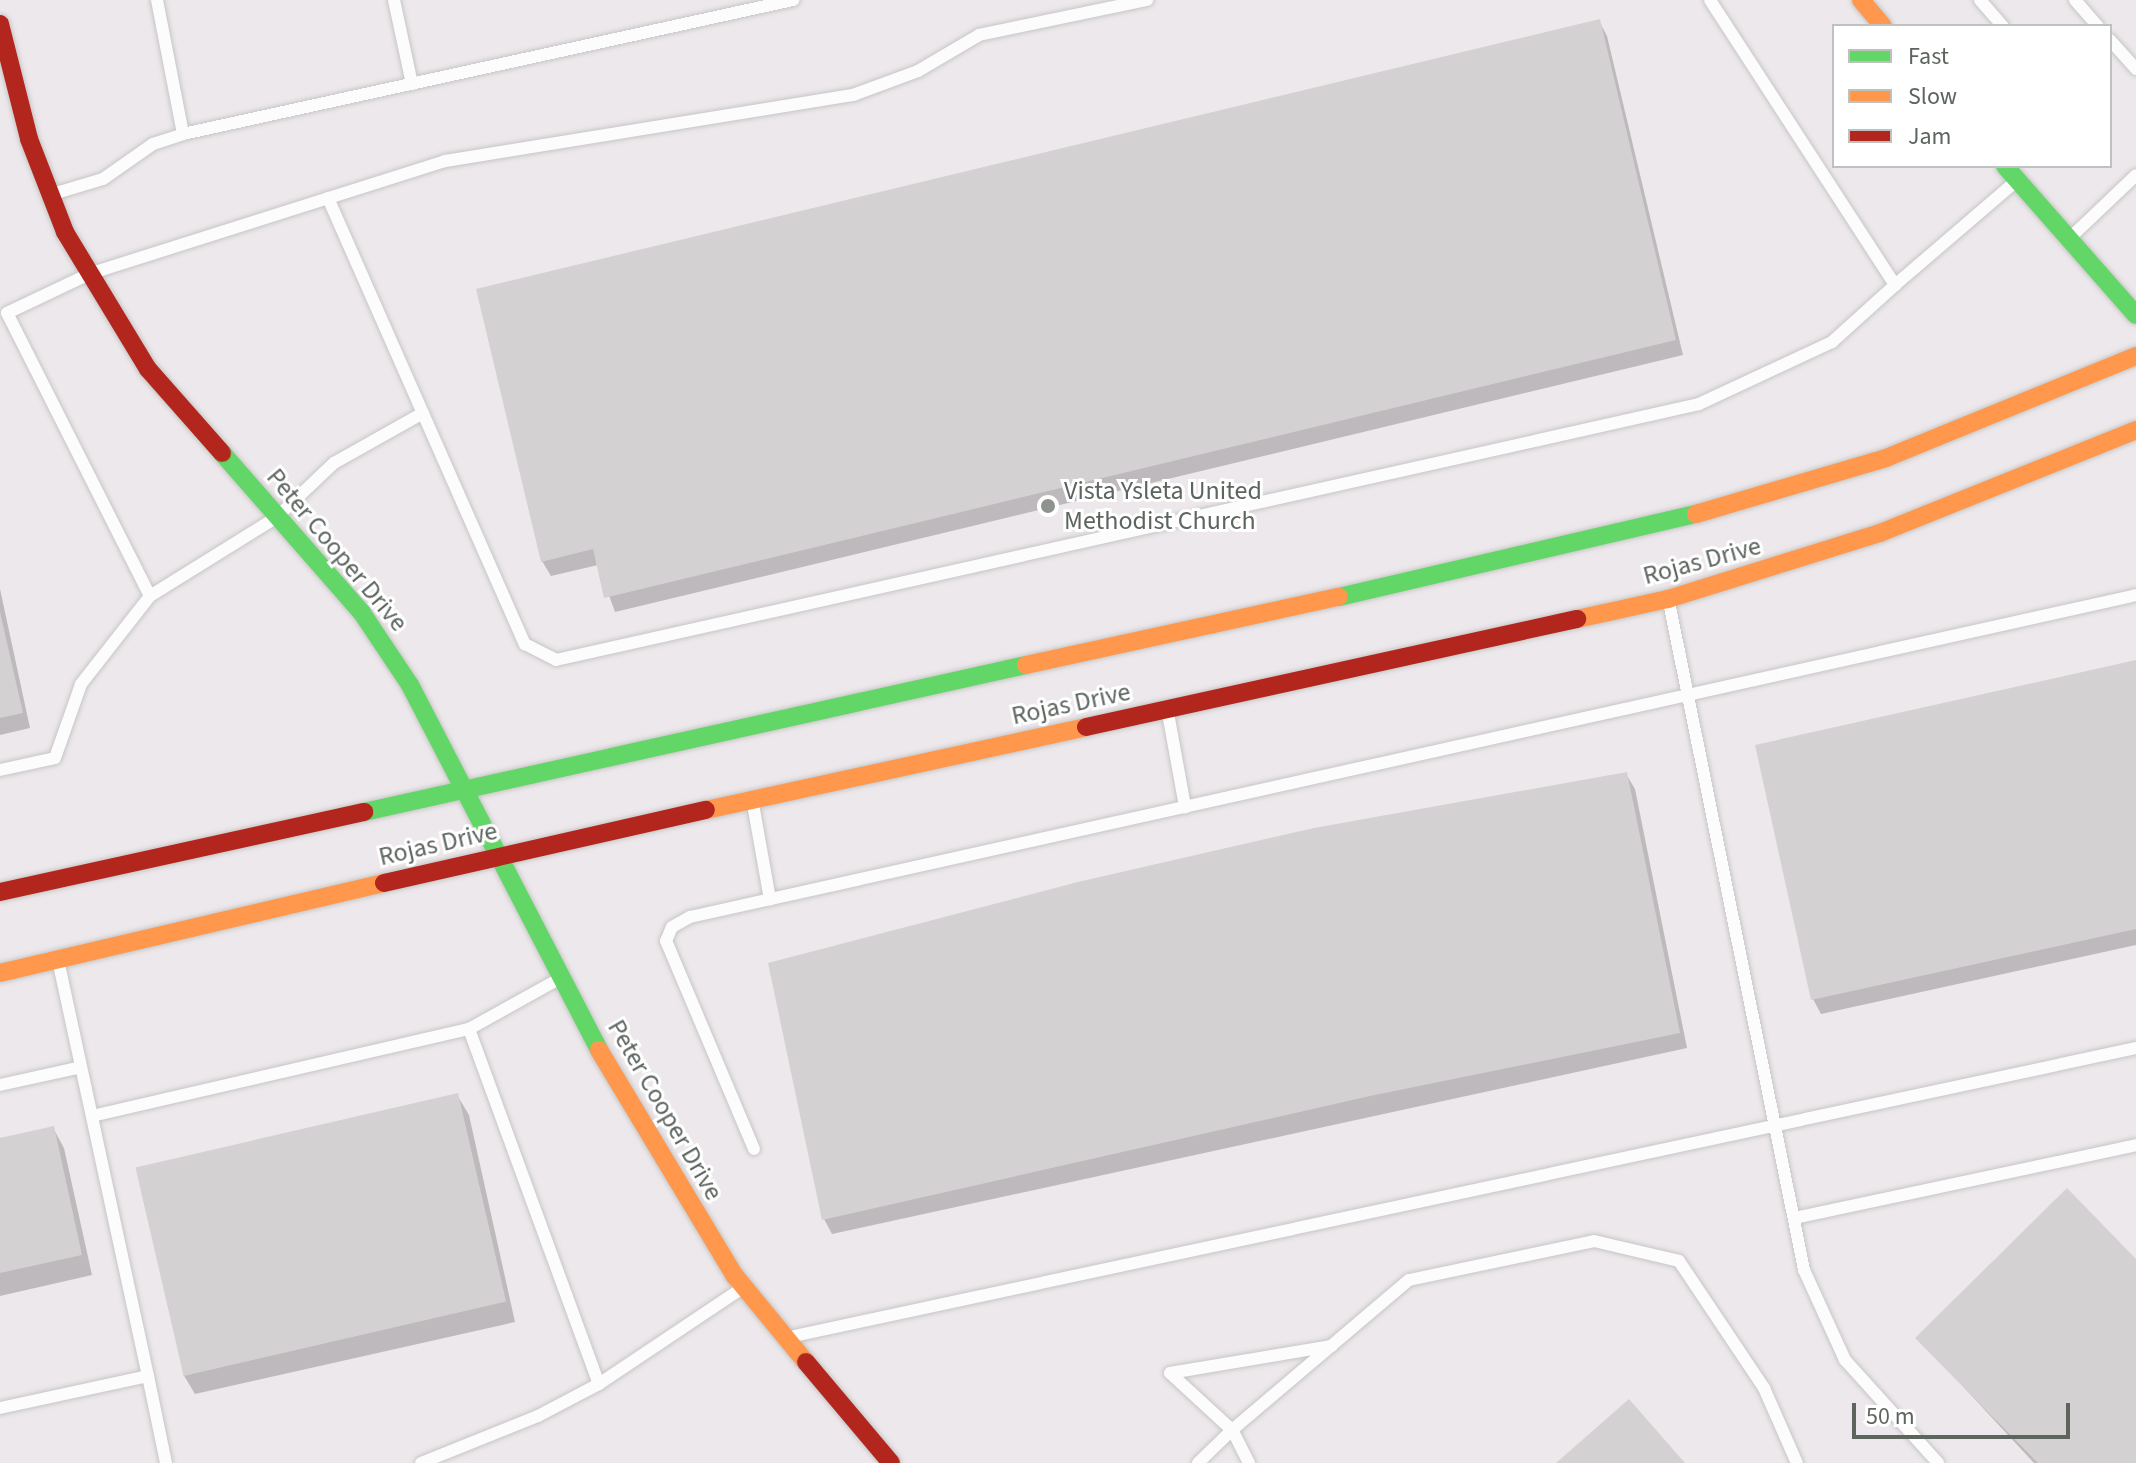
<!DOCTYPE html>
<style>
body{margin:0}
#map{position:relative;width:2136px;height:1463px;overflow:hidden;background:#ede8eb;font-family:"Source Sans 3",sans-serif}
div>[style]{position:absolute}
.shadow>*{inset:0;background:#0003}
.building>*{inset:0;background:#d4d1d3;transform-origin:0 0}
.roads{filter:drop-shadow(0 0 2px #c6c6c6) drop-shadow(0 0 2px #c6c6c6)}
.lane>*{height:12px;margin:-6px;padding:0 6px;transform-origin:6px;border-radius:6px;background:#fcfcfc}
.fast>*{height:18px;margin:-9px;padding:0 9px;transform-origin:9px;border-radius:9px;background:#63d668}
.slow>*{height:18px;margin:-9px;padding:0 9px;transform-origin:9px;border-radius:9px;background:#ff974d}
.jam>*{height:18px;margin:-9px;padding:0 9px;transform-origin:9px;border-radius:9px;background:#b3261e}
.dots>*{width:22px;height:22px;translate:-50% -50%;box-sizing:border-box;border:4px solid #fff;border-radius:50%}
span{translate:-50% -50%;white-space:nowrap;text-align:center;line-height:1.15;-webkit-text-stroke:6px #fff;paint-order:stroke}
.poi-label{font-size:26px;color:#5d655f}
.left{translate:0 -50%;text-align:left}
.street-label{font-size:26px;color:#5d655f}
.legend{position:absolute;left:1832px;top:24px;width:280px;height:144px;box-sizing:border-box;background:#fff;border:2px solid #bec1bf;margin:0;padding:10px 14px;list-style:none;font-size:24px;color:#5d655f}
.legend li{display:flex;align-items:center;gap:16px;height:40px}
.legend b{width:40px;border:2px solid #bec1bf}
.scale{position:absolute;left:1852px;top:1403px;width:218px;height:36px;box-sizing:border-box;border:4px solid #5d655f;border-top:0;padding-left:10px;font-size:24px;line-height:28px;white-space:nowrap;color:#5d655f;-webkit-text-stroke:6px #fff;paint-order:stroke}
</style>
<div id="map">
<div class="shadow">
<i style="clip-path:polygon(1599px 21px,1607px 36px,1683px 355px,615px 612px,598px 565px,551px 576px,542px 561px)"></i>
<i style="clip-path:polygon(0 589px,30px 728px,0 735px)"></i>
<i style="clip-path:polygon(2136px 662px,2136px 945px,1821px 1014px,1813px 999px)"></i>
<i style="clip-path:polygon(1626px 774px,1635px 789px,1687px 1048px,832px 1234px,824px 1219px)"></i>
<i style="clip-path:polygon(457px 1095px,469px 1115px,515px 1322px,195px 1394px,183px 1374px)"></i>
<i style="clip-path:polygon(53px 1128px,64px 1148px,92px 1275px,0 1296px,0 1140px)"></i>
<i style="clip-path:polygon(2136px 1262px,2136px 1463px,2034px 1463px,1918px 1338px)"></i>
</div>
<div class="building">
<i style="clip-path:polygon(1600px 19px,1676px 340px,604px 598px,593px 549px,541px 562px,476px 289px)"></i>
<i style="clip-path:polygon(0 612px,23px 713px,0 718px)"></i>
<i style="clip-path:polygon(2136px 660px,2136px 929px,1811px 1000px,1755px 745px)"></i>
<i style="clip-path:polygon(1627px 772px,1680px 1033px,1370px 1096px,822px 1220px,768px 963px,1078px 882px,1314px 828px)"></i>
<i style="left:458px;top:1093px;width:214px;height:331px;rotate:77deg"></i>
<i style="clip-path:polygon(54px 1126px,82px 1255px,0 1273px,0 1138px)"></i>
<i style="clip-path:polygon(2067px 1188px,2136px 1259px,2136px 1463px,2038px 1463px,1915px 1338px)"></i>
<i style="clip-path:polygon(1629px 1399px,1685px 1463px,1556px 1463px)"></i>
</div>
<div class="roads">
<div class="lane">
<i style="left:157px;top:0;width:136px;rotate:79deg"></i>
<i style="left:394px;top:0;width:86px;rotate:77.9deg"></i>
<i style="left:1710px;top:0;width:340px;rotate:57deg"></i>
<i style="left:1895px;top:285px;width:158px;rotate:-40.6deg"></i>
<i style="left:1980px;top:0;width:35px;rotate:49deg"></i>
<i style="left:2075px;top:0;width:35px;rotate:49deg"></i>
<i style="left:2110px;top:40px;width:39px;rotate:48deg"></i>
<i style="left:53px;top:194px;width:52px;rotate:-16.7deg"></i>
<i style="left:103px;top:179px;width:61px;rotate:-35deg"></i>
<i style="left:153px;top:144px;width:32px;rotate:-18deg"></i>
<i style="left:183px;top:134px;width:625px;rotate:-12.39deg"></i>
<i style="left:328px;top:198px;width:488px;rotate:66.2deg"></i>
<i style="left:525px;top:644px;width:35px;rotate:27deg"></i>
<i style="left:556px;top:660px;width:1171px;rotate:-12.62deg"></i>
<i style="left:1699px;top:404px;width:147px;rotate:-25deg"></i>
<i style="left:1832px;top:342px;width:85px;rotate:-42.1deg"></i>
<i style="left:2072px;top:236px;width:88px;rotate:-43.6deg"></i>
<i style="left:150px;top:596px;width:317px;rotate:-116.8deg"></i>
<i style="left:7px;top:313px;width:91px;rotate:-25.4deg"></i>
<i style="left:89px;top:274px;width:374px;rotate:-17.6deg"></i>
<i style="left:445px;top:161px;width:413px;rotate:-9.2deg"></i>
<i style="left:853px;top:95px;width:69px;rotate:-20.3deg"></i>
<i style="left:918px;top:71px;width:71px;rotate:-30.5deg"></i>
<i style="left:979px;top:35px;width:172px;rotate:-11.8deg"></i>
<i style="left:1669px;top:602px;width:682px;rotate:78.57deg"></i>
<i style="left:1804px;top:1270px;width:99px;rotate:65.5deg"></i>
<i style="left:1845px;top:1360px;width:139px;rotate:47.9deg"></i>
<i style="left:1168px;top:713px;width:96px;rotate:79.7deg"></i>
<i style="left:0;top:770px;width:56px;rotate:-12.3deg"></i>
<i style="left:55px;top:758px;width:78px;rotate:-70.6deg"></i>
<i style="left:81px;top:684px;width:112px;rotate:-51.9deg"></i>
<i style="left:150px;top:596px;width:150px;rotate:-31.9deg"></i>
<i style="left:277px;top:517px;width:79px;rotate:-43.5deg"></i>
<i style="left:334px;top:463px;width:102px;rotate:-29.3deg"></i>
<i style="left:753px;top:804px;width:97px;rotate:79.9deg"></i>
<i style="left:469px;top:1029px;width:378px;rotate:69.9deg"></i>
<i style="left:599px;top:1384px;width:171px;rotate:-33.8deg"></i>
<i style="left:0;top:1085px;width:83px;rotate:-12.5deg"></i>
<i style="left:92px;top:1116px;width:387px;rotate:-13deg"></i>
<i style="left:469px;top:1029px;width:101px;rotate:-29.1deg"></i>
<i style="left:754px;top:1149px;width:226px;rotate:-112.9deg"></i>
<i style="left:666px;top:941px;width:15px;rotate:-67deg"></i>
<i style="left:672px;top:927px;width:21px;rotate:-29deg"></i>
<i style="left:690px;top:917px;width:1481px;rotate:-12.55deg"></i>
<i style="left:1794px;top:1218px;width:350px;rotate:-12deg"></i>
<i style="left:794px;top:1336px;width:1373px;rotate:-12.11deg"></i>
<i style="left:148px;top:1376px;width:89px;rotate:78.3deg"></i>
<i style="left:0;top:1408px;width:151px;rotate:-12.2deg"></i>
<i style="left:148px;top:1376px;width:422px;rotate:-102.2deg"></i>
<i style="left:421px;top:1463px;width:126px;rotate:-21.9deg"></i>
<i style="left:538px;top:1416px;width:69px;rotate:-27.7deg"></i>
<i style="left:1198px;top:1463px;width:47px;rotate:-44.1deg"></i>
<i style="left:1232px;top:1430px;width:84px;rotate:-137.4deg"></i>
<i style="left:1170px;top:1373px;width:164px;rotate:-9.5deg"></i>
<i style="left:1249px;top:1463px;width:37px;rotate:-117deg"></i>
<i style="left:1232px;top:1430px;width:232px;rotate:-40.3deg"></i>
<i style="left:1409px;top:1280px;width:189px;rotate:-11.9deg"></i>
<i style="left:1594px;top:1241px;width:87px;rotate:13.2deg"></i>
<i style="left:1679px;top:1261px;width:153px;rotate:56.2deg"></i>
<i style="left:1764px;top:1388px;width:82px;rotate:66.3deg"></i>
</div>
<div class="fast">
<i style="left:2005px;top:166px;width:198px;rotate:48.7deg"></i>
<i style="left:222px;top:453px;width:213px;rotate:48.8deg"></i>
<i style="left:362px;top:613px;width:87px;rotate:56.3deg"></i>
<i style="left:410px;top:685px;width:411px;rotate:62.6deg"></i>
<i style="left:1339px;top:597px;width:367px;rotate:-13.1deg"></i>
<i style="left:364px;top:812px;width:678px;rotate:-12.52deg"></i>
</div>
<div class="slow">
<i style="left:1861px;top:0;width:34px;rotate:50deg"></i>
<i style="left:1696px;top:514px;width:198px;rotate:-16.4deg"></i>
<i style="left:1886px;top:458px;width:270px;rotate:-22.2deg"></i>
<i style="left:1577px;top:619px;width:93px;rotate:-12.4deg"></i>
<i style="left:1668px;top:599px;width:222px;rotate:-17.3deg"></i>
<i style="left:1880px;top:533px;width:276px;rotate:-21.9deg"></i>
<i style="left:1026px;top:665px;width:320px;rotate:-12.3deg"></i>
<i style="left:706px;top:810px;width:389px;rotate:-12.3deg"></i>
<i style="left:0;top:973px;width:394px;rotate:-13.2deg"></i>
<i style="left:599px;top:1050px;width:264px;rotate:59deg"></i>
<i style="left:735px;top:1276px;width:112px;rotate:50.5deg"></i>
</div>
<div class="jam">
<i style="left:0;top:24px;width:119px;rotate:75.8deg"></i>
<i style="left:29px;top:139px;width:100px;rotate:68.8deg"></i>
<i style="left:65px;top:232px;width:160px;rotate:58.8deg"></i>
<i style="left:148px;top:369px;width:112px;rotate:48.6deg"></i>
<i style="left:1086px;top:727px;width:503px;rotate:-12.41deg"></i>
<i style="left:384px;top:883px;width:330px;rotate:-12.8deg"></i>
<i style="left:0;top:892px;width:373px;rotate:-12.4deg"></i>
<i style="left:806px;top:1362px;width:132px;rotate:49.9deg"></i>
</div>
</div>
<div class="dots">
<i style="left:1048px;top:506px;background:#8f9390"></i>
</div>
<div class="poi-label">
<span class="left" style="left:1064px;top:506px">Vista Ysleta United<br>Methodist Church</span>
</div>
<div class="street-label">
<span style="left:337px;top:550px;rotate:50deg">Peter Cooper Drive</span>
<span style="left:1702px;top:561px;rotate:-15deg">Rojas Drive</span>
<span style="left:1071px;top:704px;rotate:-12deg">Rojas Drive</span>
<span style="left:438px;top:844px;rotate:-13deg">Rojas Drive</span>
<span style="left:665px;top:1110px;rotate:60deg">Peter Cooper Drive</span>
</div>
<ul class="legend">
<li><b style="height:10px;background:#63d668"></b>Fast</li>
<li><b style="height:10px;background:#ff974d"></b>Slow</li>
<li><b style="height:10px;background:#b3261e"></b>Jam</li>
</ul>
<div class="scale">50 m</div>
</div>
